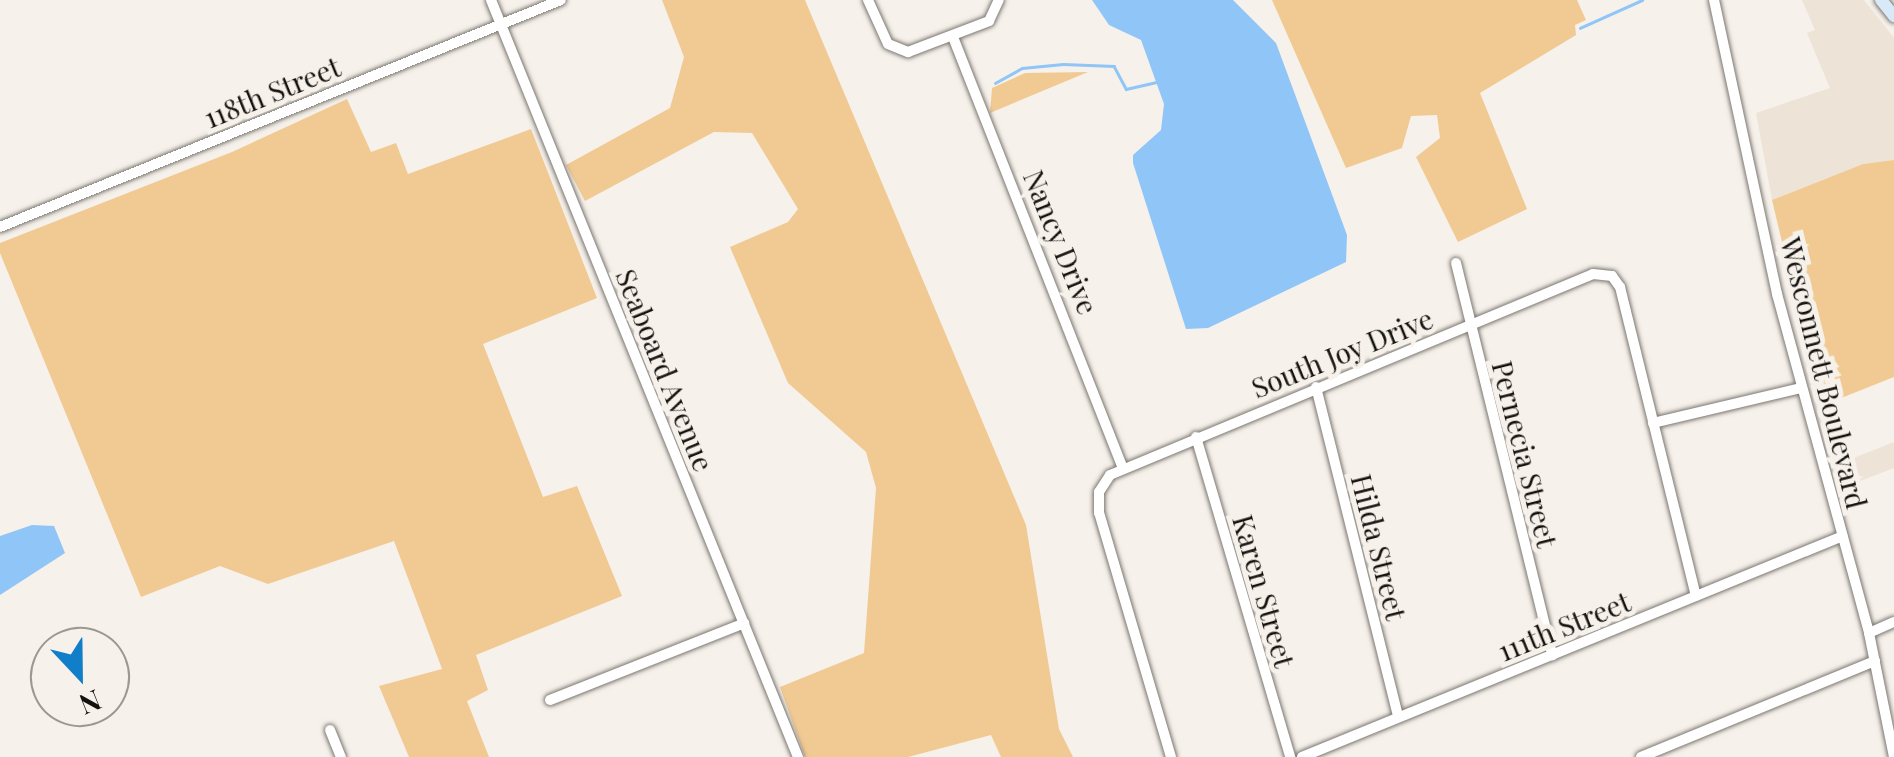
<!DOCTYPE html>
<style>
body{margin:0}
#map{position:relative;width:1894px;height:757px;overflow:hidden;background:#f6f1ea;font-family:"Playfair Display",serif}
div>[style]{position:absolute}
.built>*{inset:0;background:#ede3d6}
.green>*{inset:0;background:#f1ca93}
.water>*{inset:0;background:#8fc5f7}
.stream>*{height:2.5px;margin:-1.25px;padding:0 1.25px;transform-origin:1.25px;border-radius:1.25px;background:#8fc5f7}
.roads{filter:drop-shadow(0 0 2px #7b7771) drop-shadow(0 0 2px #7b7771)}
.minor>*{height:10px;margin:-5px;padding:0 5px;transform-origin:5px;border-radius:5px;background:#fff}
.major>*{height:12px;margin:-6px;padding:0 6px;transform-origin:6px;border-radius:6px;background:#d8e9f8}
span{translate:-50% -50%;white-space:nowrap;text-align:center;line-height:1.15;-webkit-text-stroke:10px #f6f1ea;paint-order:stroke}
.street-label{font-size:28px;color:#13120f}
.north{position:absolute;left:30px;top:627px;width:100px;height:100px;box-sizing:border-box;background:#f6f1ea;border:2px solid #9b9892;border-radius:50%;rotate:158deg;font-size:28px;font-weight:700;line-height:40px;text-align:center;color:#13120f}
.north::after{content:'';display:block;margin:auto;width:35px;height:45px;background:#107ec8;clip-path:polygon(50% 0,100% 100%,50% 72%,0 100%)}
</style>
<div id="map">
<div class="built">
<i style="clip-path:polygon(1802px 0,1864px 0,1894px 38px,1894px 160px,1863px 164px,1772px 200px,1756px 113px,1830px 88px,1807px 33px,1815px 30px)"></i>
<i style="clip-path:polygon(1894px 442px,1894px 468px,1844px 487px,1841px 463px)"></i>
</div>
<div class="green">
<i style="clip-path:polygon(662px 0,805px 0,1026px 525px,1059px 729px,1073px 757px,1001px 757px,991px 735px,908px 757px,805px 757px,780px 687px,864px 653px,876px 488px,866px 452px,788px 383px,730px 247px,788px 222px,798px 209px,752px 133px,714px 132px,585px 201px,566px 165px,670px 108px,684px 57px)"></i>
<i style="clip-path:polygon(1272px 0,1577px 0,1586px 20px,1575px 25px,1576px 35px,1480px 93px,1527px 209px,1458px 242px,1416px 157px,1440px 138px,1437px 115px,1411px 116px,1402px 148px,1346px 168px)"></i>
<i style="clip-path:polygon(1088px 72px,990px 113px,992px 88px,1025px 73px)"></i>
<i style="clip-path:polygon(347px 99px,371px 152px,396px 143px,408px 174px,531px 129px,597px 298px,483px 344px,543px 497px,577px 486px,622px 596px,476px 655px,488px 690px,467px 701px,489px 757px,409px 757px,379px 686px,442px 669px,394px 541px,268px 584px,220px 566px,141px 597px,0 253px,0 243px,232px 152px)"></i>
<i style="clip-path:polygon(1894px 160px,1894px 377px,1821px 406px,1772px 200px,1863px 164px)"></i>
</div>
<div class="water">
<i style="clip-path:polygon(1092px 0,1233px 0,1276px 43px,1347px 235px,1346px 262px,1208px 328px,1186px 329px,1133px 163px,1133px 155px,1161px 130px,1164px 104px,1141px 40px,1109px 25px)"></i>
<i style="clip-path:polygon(32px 525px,54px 526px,65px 553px,0 595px,0 536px)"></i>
</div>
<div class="stream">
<i style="left:1580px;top:28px;width:68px;rotate:-24.3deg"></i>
<i style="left:995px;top:83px;width:31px;rotate:-29deg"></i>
<i style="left:1022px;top:68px;width:41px;rotate:-5.6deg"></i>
<i style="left:1063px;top:64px;width:51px;rotate:2.2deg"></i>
<i style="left:1114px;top:66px;width:26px;rotate:62deg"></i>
<i style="left:1126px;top:89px;width:32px;rotate:-13deg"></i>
</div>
<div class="roads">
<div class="minor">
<i style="left:491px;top:0;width:817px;rotate:67.93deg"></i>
<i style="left:868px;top:0;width:48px;rotate:65.6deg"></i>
<i style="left:888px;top:44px;width:22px;rotate:22deg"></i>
<i style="left:908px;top:52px;width:87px;rotate:-20.9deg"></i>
<i style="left:989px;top:21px;width:23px;rotate:-65deg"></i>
<i style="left:1714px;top:0;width:301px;rotate:77.9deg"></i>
<i style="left:1777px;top:294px;width:351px;rotate:74.8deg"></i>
<i style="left:1869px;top:633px;width:126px;rotate:78.6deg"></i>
<i style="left:953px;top:37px;width:462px;rotate:68.5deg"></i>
<i style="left:0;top:227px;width:605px;rotate:-22.03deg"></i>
<i style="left:1456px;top:263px;width:404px;rotate:76.2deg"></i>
<i style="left:1316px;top:387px;width:340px;rotate:76deg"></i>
<i style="left:1653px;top:423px;width:152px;rotate:-13.3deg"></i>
<i style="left:1196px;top:437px;width:334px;rotate:73.6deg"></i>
<i style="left:1869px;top:633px;width:27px;rotate:-24deg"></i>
<i style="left:550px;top:700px;width:209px;rotate:-21.6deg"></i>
<i style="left:330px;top:730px;width:29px;rotate:68deg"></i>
<i style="left:1171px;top:757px;width:254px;rotate:-106.4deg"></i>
<i style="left:1099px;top:513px;width:21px;rotate:-90deg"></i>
<i style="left:1099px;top:492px;width:20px;rotate:-57deg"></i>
<i style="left:1110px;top:475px;width:523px;rotate:-22.59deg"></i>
<i style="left:1593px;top:274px;width:19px;rotate:6deg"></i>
<i style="left:1612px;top:276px;width:14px;rotate:54deg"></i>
<i style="left:1620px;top:287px;width:318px;rotate:76.2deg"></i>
<i style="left:1302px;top:757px;width:584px;rotate:-22.22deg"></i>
<i style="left:1641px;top:757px;width:253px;rotate:-22.3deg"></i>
</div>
<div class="major">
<i style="left:1881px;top:0;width:21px;rotate:51deg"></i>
</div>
</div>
<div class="street-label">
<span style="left:272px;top:92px;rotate:-22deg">118th Street</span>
<span style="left:1061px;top:242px;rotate:68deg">Nancy Drive</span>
<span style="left:1342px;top:353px;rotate:-22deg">South Joy Drive</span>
<span style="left:665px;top:370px;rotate:68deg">Seaboard Avenue</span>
<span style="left:1824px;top:373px;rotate:76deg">Wesconnett Boulevard</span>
<span style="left:1525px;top:454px;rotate:76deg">Pernecia Street</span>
<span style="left:1379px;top:547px;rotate:76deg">Hilda Street</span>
<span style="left:1264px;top:591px;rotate:74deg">Karen Street</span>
<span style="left:1564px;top:626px;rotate:-22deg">111th Street</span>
</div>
<div class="north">N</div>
</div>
